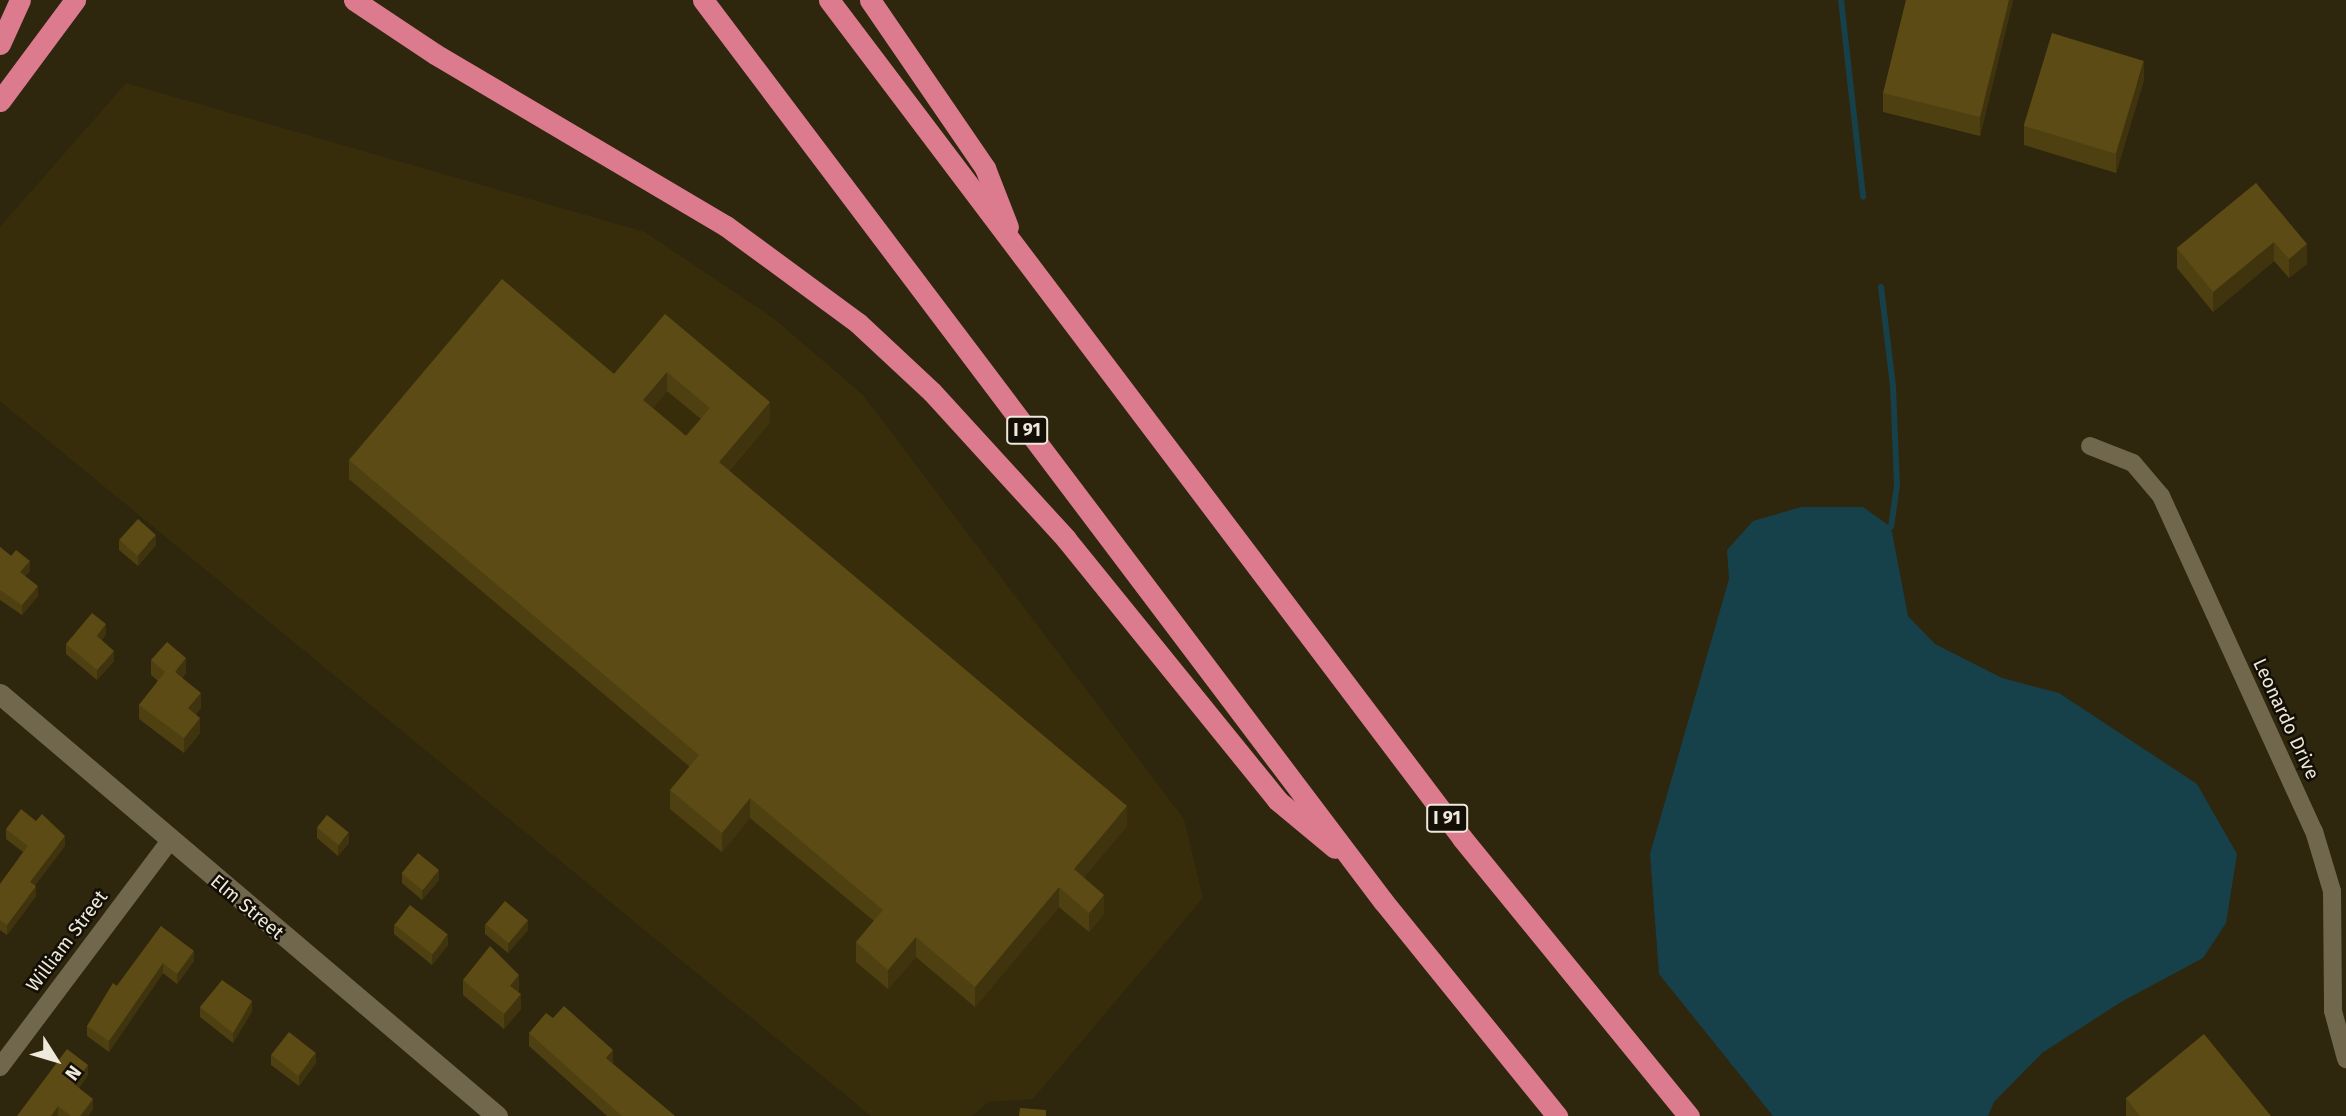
<!DOCTYPE html>
<style>
body{margin:0}
#map{position:relative;width:2346px;height:1116px;overflow:hidden;background:#2e260d;font-family:"Fira Sans",sans-serif}
div>[style]{position:absolute}
.built>*{inset:0;background:#372d0b}
.water>*{inset:0;background:#16414a}
.stream>*{height:6px;margin:-3px;padding:0 3px;transform-origin:3px;border-radius:3px;background:#16414a}
.minor>*{height:18px;margin:-9px;padding:0 9px;transform-origin:9px;border-radius:9px;background:#70674c}
.tertiary>*{height:21px;margin:-10.5px;padding:0 10.5px;transform-origin:10.5px;border-radius:10.5px;background:#70674c}
.motorway>*{height:21px;margin:-10.5px;padding:0 10.5px;transform-origin:10.5px;border-radius:10.5px;background:#dc7b8d}
.wall>*{inset:0;background:#4f4011}
.shaded-wall>*{inset:0;background:#40340e}
.building>*{inset:0;background:#5c4b14;transform-origin:0 0}
span{translate:-50% -50%;white-space:nowrap;text-align:center;line-height:1.15;-webkit-text-stroke:5px #130f06;paint-order:stroke}
.shield-label span{padding:2px 5px;background:#130f06;border:2px solid;border-radius:5px;-webkit-text-stroke-width:0}
.shield-label{font-size:18px;color:#eee9da;font-weight:700}
.street-label{font-size:19px;color:#eee9da}
.north{position:absolute;left:21px;top:1025px;width:70px;height:70px;-webkit-text-stroke:5px #130f06;paint-order:stroke;rotate:127deg;font-size:19px;font-weight:700;line-height:28px;text-align:center;color:#eee9da}
.north::after{content:'';display:block;margin:auto;width:24px;height:32px;background:#eee9da;clip-path:polygon(50% 0,100% 100%,50% 72%,0 100%)}
</style>
<div id="map">
<div class="built">
<i style="clip-path:polygon(126px 83px,645px 232px,773px 318px,863px 395px,1184px 819px,1203px 898px,1033px 1099px,988px 1102px,972px 1116px,871px 1116px,0 401px,0 227px)"></i>
</div>
<div class="water">
<i style="clip-path:polygon(1801px 507px,1863px 507px,1891px 527px,1908px 616px,1935px 644px,2002px 678px,2059px 693px,2197px 784px,2237px 854px,2226px 923px,2203px 958px,2121px 1002px,2042px 1053px,1994px 1102px,1988px 1116px,1773px 1116px,1659px 974px,1650px 854px,1729px 579px,1727px 550px,1753px 521px)"></i>
</div>
<div class="stream">
<i style="left:1841px;top:0;width:198px;rotate:83.6deg"></i>
<i style="left:1881px;top:287px;width:100px;rotate:83.1deg"></i>
<i style="left:1893px;top:386px;width:99px;rotate:87.7deg"></i>
<i style="left:1897px;top:485px;width:42px;rotate:98.1deg"></i>
</div>
<div class="minor">
<i style="left:2090px;top:446px;width:46px;rotate:21.6deg"></i>
<i style="left:2133px;top:463px;width:43px;rotate:49.7deg"></i>
<i style="left:2161px;top:496px;width:368px;rotate:65.5deg"></i>
<i style="left:2314px;top:831px;width:63px;rotate:73.3deg"></i>
<i style="left:2332px;top:891px;width:120px;rotate:89.5deg"></i>
<i style="left:2333px;top:1011px;width:50px;rotate:74.8deg"></i>
<i style="left:0;top:1067px;width:281px;rotate:-53.1deg"></i>
</div>
<div class="tertiary">
<i style="left:0;top:694px;width:652px;rotate:40.33deg"></i>
</div>
<div class="motorway">
<i style="left:354px;top:0;width:97px;rotate:33.7deg"></i>
<i style="left:435px;top:54px;width:338px;rotate:30.6deg"></i>
<i style="left:726px;top:226px;width:164px;rotate:36.3deg"></i>
<i style="left:858px;top:323px;width:101px;rotate:43deg"></i>
<i style="left:932px;top:392px;width:199px;rotate:47.6deg"></i>
<i style="left:1066px;top:539px;width:336px;rotate:51deg"></i>
<i style="left:1277px;top:800px;width:75px;rotate:39.6deg"></i>
<i style="left:703px;top:0;width:1129px;rotate:52.96deg"></i>
<i style="left:1383px;top:901px;width:277px;rotate:51deg"></i>
<i style="left:829px;top:0;width:1050px;rotate:52.93deg"></i>
<i style="left:1462px;top:838px;width:359px;rotate:50.8deg"></i>
<i style="left:870px;top:0;width:204px;rotate:55.6deg"></i>
<i style="left:985px;top:168px;width:63px;rotate:68.7deg"></i>
<i style="left:0;top:44px;width:48px;rotate:-65.6deg"></i>
<i style="left:0;top:101px;width:126px;rotate:-53.4deg"></i>
</div>
<div class="wall">
<i style="clip-path:polygon(2013px 0,1980px 136px,1883px 112px,1883px 93px)"></i>
<i style="clip-path:polygon(2144px 80px,2116px 173px,2024px 145px,2024px 126px)"></i>
<i style="clip-path:polygon(2256px 183px,2307px 264px,2289px 278px,2274px 261px,2213px 312px,2177px 268px,2177px 248px)"></i>
<i style="clip-path:polygon(evenodd,665px 314px,770px 422px,729px 471px,1127px 826px,1084px 877px,1104px 914px,1089px 932px,1059px 907px,975px 1007px,916px 957px,888px 989px,856px 962px,856px 942px,874px 921px,750px 818px,722px 852px,670px 809px,670px 790px,690px 767px,349px 479px,349px 460px,614px 374px,665px 314px,667px 391px,701px 419px,686px 436px,653px 408px,667px 391px)"></i>
<i style="clip-path:polygon(119px 540px,156px 545px,138px 566px,119px 550px)"></i>
<i style="clip-path:polygon(0 547px,30px 571px,25px 576px,38px 596px,22px 615px,0 600px)"></i>
<i style="clip-path:polygon(106px 634px,102px 640px,114px 661px,97px 680px,66px 654px,66px 644px)"></i>
<i style="clip-path:polygon(151px 660px,186px 673px,182px 678px,201px 708px,196px 714px,200px 733px,184px 753px,139px 719px,139px 705px,158px 681px,151px 675px)"></i>
<i style="clip-path:polygon(317px 828px,349px 843px,338px 856px,317px 838px)"></i>
<i style="clip-path:polygon(6px 829px,65px 846px,35px 885px,36px 896px,7px 935px,0 930px,0 884px,23px 852px,6px 839px)"></i>
<i style="clip-path:polygon(402px 873px,439px 880px,422px 900px,402px 883px)"></i>
<i style="clip-path:polygon(394px 924px,448px 945px,432px 965px,394px 934px)"></i>
<i style="clip-path:polygon(485px 924px,528px 930px,508px 953px,485px 934px)"></i>
<i style="clip-path:polygon(161px 926px,194px 961px,177px 984px,163px 973px,109px 1052px,87px 1036px,87px 1026px)"></i>
<i style="clip-path:polygon(463px 980px,519px 990px,518px 992px,521px 1009px,504px 1029px,463px 995px)"></i>
<i style="clip-path:polygon(200px 1007px,252px 1011px,233px 1043px,200px 1017px)"></i>
<i style="clip-path:polygon(529px 1033px,613px 1064px,675px 1116px,607px 1116px,529px 1046px)"></i>
<i style="clip-path:polygon(271px 1055px,316px 1063px,299px 1086px,271px 1065px)"></i>
<i style="clip-path:polygon(88px 1075px,79px 1088px,93px 1109px,88px 1116px,17px 1116px)"></i>
<i style="clip-path:polygon(2126px 1098px,2271px 1116px,2126px 1116px)"></i>
</div>
<div class="shaded-wall">
<i style="clip-path:polygon(2009px 0,2013px 0,1980px 136px,1980px 117px)"></i>
<i style="clip-path:polygon(2144px 61px,2144px 80px,2116px 173px,2116px 154px)"></i>
<i style="clip-path:polygon(2274px 242px,2274px 261px,2213px 312px,2213px 292px)"></i>
<i style="clip-path:polygon(2307px 244px,2307px 264px,2289px 278px,2289px 259px)"></i>
<i style="clip-path:polygon(667px 372px,667px 391px,643px 420px,643px 400px)"></i>
<i style="clip-path:polygon(770px 402px,770px 422px,719px 482px,719px 462px)"></i>
<i style="clip-path:polygon(156px 535px,156px 545px,138px 566px,138px 556px)"></i>
<i style="clip-path:polygon(30px 561px,30px 571px,20px 582px,20px 572px)"></i>
<i style="clip-path:polygon(38px 586px,38px 596px,22px 615px,22px 605px)"></i>
<i style="clip-path:polygon(106px 624px,106px 634px,97px 646px,97px 636px)"></i>
<i style="clip-path:polygon(114px 651px,114px 661px,97px 680px,97px 670px)"></i>
<i style="clip-path:polygon(186px 658px,186px 673px,175px 686px,175px 672px)"></i>
<i style="clip-path:polygon(201px 693px,201px 708px,188px 723px,188px 708px)"></i>
<i style="clip-path:polygon(200px 718px,200px 733px,184px 753px,184px 738px)"></i>
<i style="clip-path:polygon(750px 798px,750px 818px,722px 852px,722px 833px)"></i>
<i style="clip-path:polygon(1127px 806px,1127px 826px,1074px 889px,1074px 869px)"></i>
<i style="clip-path:polygon(349px 833px,349px 843px,338px 856px,338px 846px)"></i>
<i style="clip-path:polygon(65px 836px,65px 846px,30px 892px,30px 882px)"></i>
<i style="clip-path:polygon(439px 870px,439px 880px,422px 900px,422px 890px)"></i>
<i style="clip-path:polygon(36px 886px,36px 896px,7px 935px,7px 925px)"></i>
<i style="clip-path:polygon(1059px 887px,1059px 907px,975px 1007px,975px 987px)"></i>
<i style="clip-path:polygon(1104px 895px,1104px 914px,1089px 932px,1089px 913px)"></i>
<i style="clip-path:polygon(528px 920px,528px 930px,508px 953px,508px 943px)"></i>
<i style="clip-path:polygon(448px 935px,448px 945px,432px 965px,432px 955px)"></i>
<i style="clip-path:polygon(916px 937px,916px 957px,888px 989px,888px 970px)"></i>
<i style="clip-path:polygon(194px 951px,194px 961px,177px 984px,177px 974px)"></i>
<i style="clip-path:polygon(163px 963px,163px 973px,109px 1052px,109px 1041px)"></i>
<i style="clip-path:polygon(519px 975px,519px 990px,510px 1000px,510px 986px)"></i>
<i style="clip-path:polygon(521px 994px,521px 1009px,504px 1029px,504px 1014px)"></i>
<i style="clip-path:polygon(252px 1001px,252px 1011px,233px 1043px,233px 1033px)"></i>
<i style="clip-path:polygon(613px 1050px,613px 1064px,606px 1058px)"></i>
<i style="clip-path:polygon(316px 1053px,316px 1063px,299px 1086px,299px 1076px)"></i>
<i style="clip-path:polygon(88px 1065px,88px 1075px,74px 1095px,74px 1084px)"></i>
<i style="clip-path:polygon(93px 1099px,93px 1109px,88px 1116px,80px 1116px)"></i>
<i style="clip-path:polygon(58px 1106px,58px 1116px,51px 1116px)"></i>
</div>
<div class="building">
<i style="clip-path:polygon(1906px 0,2009px 0,1980px 117px,1883px 93px)"></i>
<i style="left:2052px;top:33px;width:96px;height:97px;rotate:17deg"></i>
<i style="clip-path:polygon(2256px 183px,2307px 244px,2289px 259px,2274px 242px,2213px 292px,2177px 248px)"></i>
<i style="clip-path:polygon(evenodd,502px 279px,614px 374px,665px 314px,770px 402px,719px 462px,1127px 806px,1074px 869px,1104px 895px,1089px 913px,1059px 887px,975px 987px,916px 937px,888px 970px,856px 942px,883px 910px,750px 798px,722px 833px,670px 790px,699px 755px,349px 460px,502px 279px,667px 372px,710px 408px,686px 436px,643px 400px,667px 372px)"></i>
<i style="left:138px;top:519px;width:24px;height:28px;rotate:42deg"></i>
<i style="clip-path:polygon(0 547px,11px 556px,16px 550px,30px 561px,20px 572px,38px 586px,22px 605px,0 590px)"></i>
<i style="clip-path:polygon(92px 613px,106px 624px,97px 636px,114px 651px,97px 670px,66px 644px)"></i>
<i style="clip-path:polygon(167px 642px,186px 658px,175px 672px,201px 693px,188px 708px,200px 718px,184px 738px,139px 705px,165px 672px,151px 660px)"></i>
<i style="clip-path:polygon(21px 809px,36px 821px,42px 814px,65px 836px,30px 882px,36px 886px,7px 925px,0 920px,0 884px,28px 846px,6px 829px)"></i>
<i style="left:327px;top:815px;width:28px;height:16px;rotate:39deg"></i>
<i style="left:418px;top:853px;width:27px;height:26px;rotate:39deg"></i>
<i style="left:505px;top:901px;width:30px;height:30px;rotate:40deg"></i>
<i style="left:410px;top:905px;width:48px;height:25px;rotate:38deg"></i>
<i style="clip-path:polygon(161px 926px,194px 951px,177px 974px,163px 963px,109px 1041px,87px 1026px,113px 983px,117px 986px)"></i>
<i style="clip-path:polygon(490px 946px,519px 975px,510px 986px,521px 994px,504px 1014px,463px 980px)"></i>
<i style="clip-path:polygon(222px 980px,252px 1001px,233px 1033px,200px 1007px)"></i>
<i style="clip-path:polygon(564px 1006px,613px 1050px,606px 1058px,675px 1116px,622px 1116px,529px 1033px,546px 1013px,553px 1018px)"></i>
<i style="left:289px;top:1032px;width:34px;height:29px;rotate:38deg"></i>
<i style="clip-path:polygon(2204px 1034px,2271px 1116px,2140px 1116px,2126px 1098px)"></i>
<i style="clip-path:polygon(67px 1049px,88px 1065px,74px 1084px,93px 1099px,80px 1116px,71px 1116px,58px 1106px,51px 1116px,17px 1116px)"></i>
<i style="clip-path:polygon(1020px 1108px,1046px 1110px,1046px 1116px,1019px 1116px)"></i>
</div>
<div class="shield-label">
<span style="left:1027px;top:430px">I 91</span>
<span style="left:1447px;top:818px">I 91</span>
</div>
<div class="street-label">
<span style="left:2286px;top:719px;rotate:65deg">Leonardo Drive</span>
<span style="left:247px;top:907px;rotate:40deg">Elm Street</span>
<span style="left:67px;top:941px;rotate:-53deg">William Street</span>
</div>
<div class="north">N</div>
</div>
